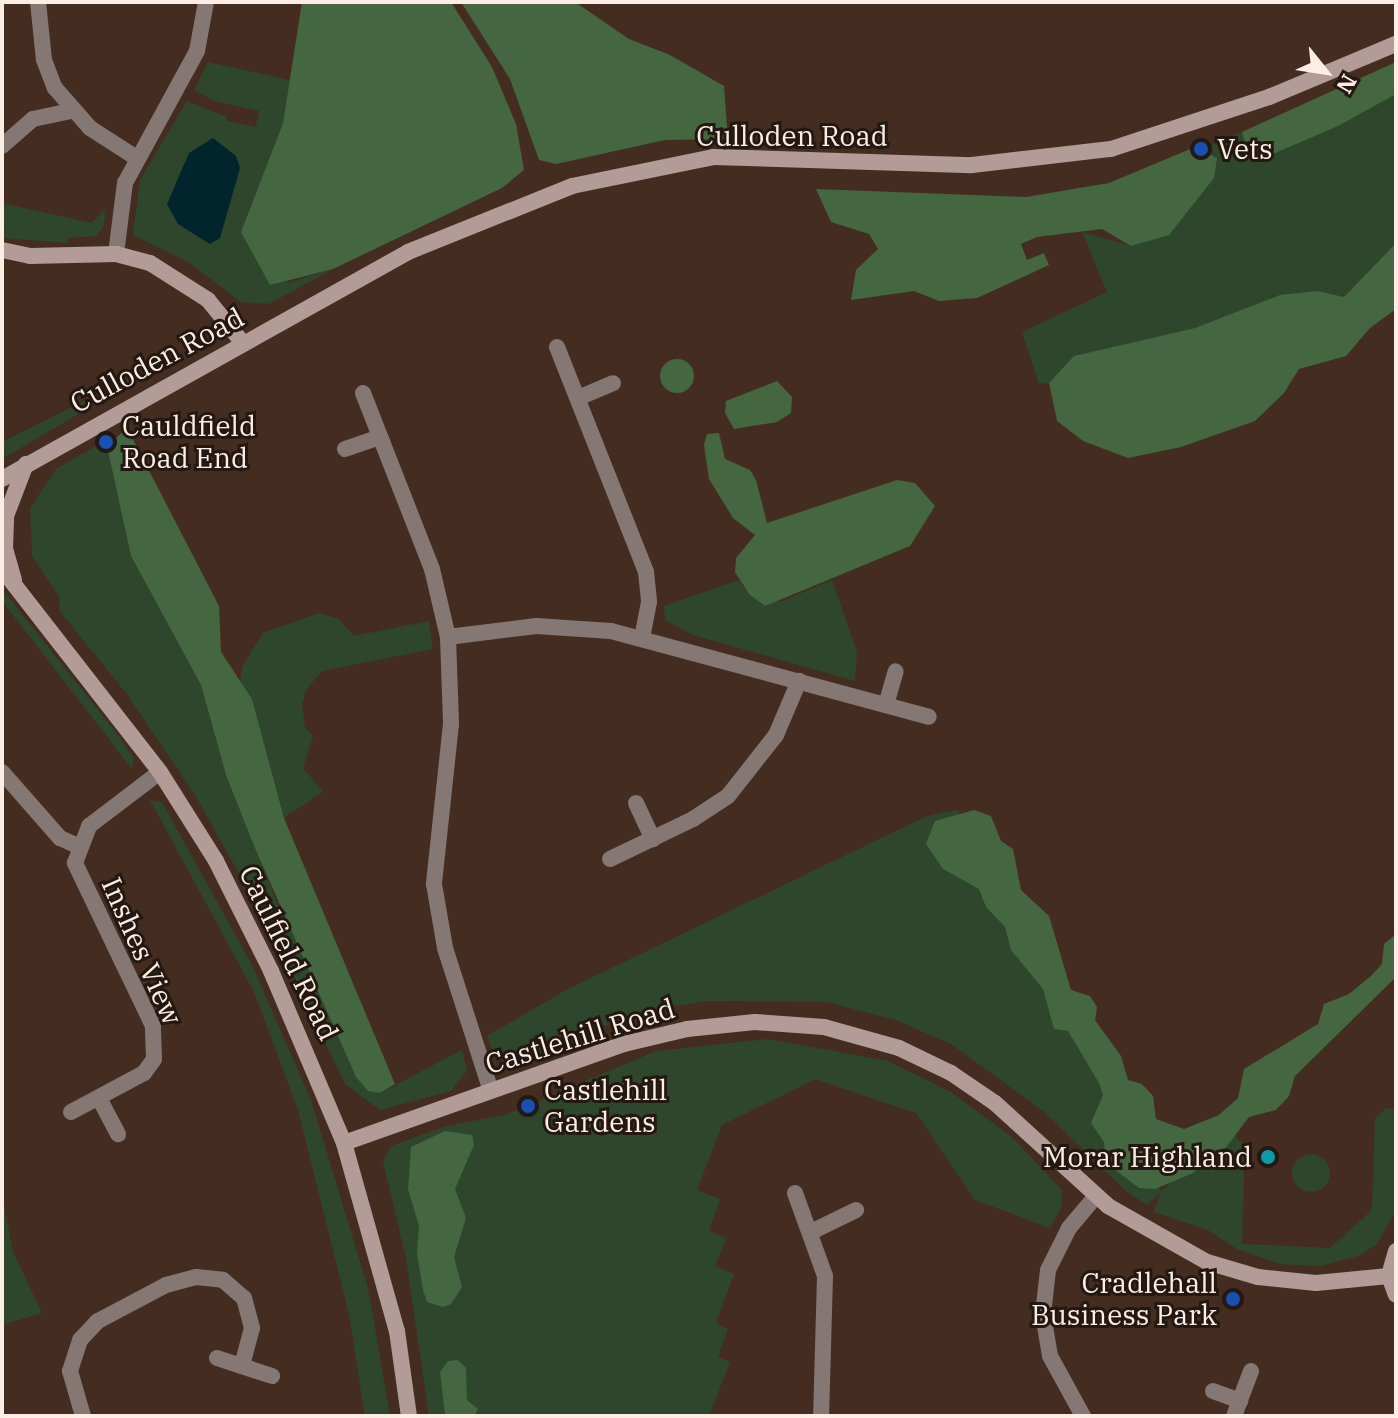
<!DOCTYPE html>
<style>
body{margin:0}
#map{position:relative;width:1398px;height:1418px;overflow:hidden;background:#442d20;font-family:"IBM Plex Serif",serif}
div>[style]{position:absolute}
.green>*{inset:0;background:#2e462c}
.round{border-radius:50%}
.forest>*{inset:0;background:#446641}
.water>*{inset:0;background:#01242d}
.street>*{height:16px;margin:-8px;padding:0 8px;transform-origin:8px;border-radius:8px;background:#857774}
.secondary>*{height:16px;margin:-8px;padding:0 8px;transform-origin:8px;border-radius:8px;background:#b39c98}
.dots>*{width:22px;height:22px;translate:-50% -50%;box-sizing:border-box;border:4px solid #231812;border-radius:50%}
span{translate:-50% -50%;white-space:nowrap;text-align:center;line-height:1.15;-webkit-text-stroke:6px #231812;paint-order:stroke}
.street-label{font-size:28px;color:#fdede5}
.poi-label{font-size:28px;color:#fdede5}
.left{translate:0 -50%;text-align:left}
.right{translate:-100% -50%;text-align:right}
.frame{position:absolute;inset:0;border:4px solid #fdede5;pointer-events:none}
.north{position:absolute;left:1286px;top:32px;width:80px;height:80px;-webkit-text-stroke:6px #231812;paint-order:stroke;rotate:120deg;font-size:22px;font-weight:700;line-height:32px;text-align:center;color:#fdede5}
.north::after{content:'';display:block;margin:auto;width:28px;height:36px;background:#fdede5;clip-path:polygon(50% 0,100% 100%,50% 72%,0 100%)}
</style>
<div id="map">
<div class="green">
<i style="clip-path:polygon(208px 62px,290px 80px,283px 123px,241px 232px,288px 283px,333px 269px,269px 304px,241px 302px,190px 263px,133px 235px,140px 180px,187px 101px,227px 117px,226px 121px,256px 127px,259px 111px,214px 101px,194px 90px)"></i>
<i style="clip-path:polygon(1396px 94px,1396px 243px,1344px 297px,1318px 291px,1277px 296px,1195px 328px,1075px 356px,1049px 383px,1039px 384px,1022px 332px,1107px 292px,1082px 232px,1131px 246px,1217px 158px,1201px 149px,1242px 132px,1244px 140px,1269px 156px)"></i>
<i style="clip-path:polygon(2px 203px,91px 223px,106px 209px,104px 225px,96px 236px,68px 238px,67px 243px,2px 238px)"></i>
<i style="clip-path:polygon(130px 378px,131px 383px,2px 459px,2px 442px)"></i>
<i style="clip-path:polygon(101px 443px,109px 453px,131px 556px,201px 685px,226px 775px,282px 915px,380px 1093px,462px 1050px,467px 1071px,451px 1091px,380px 1110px,345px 1084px,278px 943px,195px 795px,126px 693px,59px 610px,60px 598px,32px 556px,30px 508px,56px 469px)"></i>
<i style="clip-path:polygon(739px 580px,749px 594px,780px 602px,832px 580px,857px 652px,855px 681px,693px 635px,665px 620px,664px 606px)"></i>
<i style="clip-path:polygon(2px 589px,118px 735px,134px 758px,132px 769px,2px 601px)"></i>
<i style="clip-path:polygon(319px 613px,339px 619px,354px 636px,429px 621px,433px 649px,322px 671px,306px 690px,302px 705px,305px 728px,313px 736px,303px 768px,323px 792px,284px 818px,252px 699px,240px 682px,242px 667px,263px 633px)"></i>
<i style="clip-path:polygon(150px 800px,162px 802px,252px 965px,311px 1100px,368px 1288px,390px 1416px,365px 1416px,349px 1315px,298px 1110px,254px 992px)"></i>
<i style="clip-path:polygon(957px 810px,977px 831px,1161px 1191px,1228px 1129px,1245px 1146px,1242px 1244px,1330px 1248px,1372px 1210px,1375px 1118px,1386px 1108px,1396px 1110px,1396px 1210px,1377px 1244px,1358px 1256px,1320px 1266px,1280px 1264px,1237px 1249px,1208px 1230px,1154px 1212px,1160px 1193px,1147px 1205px,1126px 1191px,1043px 1111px,951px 1044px,896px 1020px,827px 1002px,707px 1001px,636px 1012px,518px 1065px,507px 1064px,493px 1052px,487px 1036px,566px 990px,927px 816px)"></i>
<i style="clip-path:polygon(768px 1039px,888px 1061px,951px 1092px,1012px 1137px,1062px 1190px,1061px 1208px,1050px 1228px,975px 1200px,916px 1113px,815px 1079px,722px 1125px,697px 1190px,720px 1199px,709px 1231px,726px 1238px,715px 1266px,734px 1274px,716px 1323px,728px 1329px,718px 1357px,730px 1362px,709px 1416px,429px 1416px,406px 1258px,383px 1162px,391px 1146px,446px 1126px,505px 1115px,656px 1051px)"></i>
<i class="round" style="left:1292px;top:1154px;width:38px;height:38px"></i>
<i style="clip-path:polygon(2px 1194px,13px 1252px,42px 1313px,2px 1325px)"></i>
</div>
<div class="forest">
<i style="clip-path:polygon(302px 2px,451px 2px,492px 67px,516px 124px,524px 170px,502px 188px,333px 269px,270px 285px,241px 232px,283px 123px)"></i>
<i style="clip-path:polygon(461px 2px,575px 2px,629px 39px,670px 55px,724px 86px,728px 139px,665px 140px,556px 164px,539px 160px,510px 79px)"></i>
<i style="clip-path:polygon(1396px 62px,1396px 94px,1338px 126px,1268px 156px,1244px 140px,1242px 132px)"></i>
<i style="clip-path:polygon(1195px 147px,1217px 158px,1214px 178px,1169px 235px,1131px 246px,1102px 229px,1037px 237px,1021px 244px,1027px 260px,1044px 253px,1049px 265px,977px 298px,939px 301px,914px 291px,851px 300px,856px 270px,878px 249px,869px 234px,831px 222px,816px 189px,1026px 197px,1109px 183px)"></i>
<i style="clip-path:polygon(1396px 243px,1396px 309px,1370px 328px,1346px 356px,1299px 369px,1284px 393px,1255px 421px,1181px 447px,1128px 458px,1083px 441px,1057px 421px,1049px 383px,1074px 356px,1195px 328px,1280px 295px,1318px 291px,1344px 297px)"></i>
<i class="round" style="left:660px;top:359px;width:34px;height:34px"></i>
<i style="clip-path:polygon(777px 381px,792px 397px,791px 413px,777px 422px,734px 429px,725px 413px,726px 401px)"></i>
<i style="clip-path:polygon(127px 428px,219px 606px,221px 652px,252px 699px,284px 818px,395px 1084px,380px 1093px,368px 1091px,356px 1077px,254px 846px,226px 775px,201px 685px,131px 556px,107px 446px)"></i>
<i style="clip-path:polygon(719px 433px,725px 459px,750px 470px,756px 480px,767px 523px,897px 480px,915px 483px,935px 506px,910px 546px,765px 606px,749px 594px,735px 572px,736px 558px,755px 535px,733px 518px,709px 479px,704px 445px,707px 434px)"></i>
<i style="clip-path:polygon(974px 810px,991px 816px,1001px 841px,1013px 849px,1021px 890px,1049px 916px,1071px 990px,1090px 996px,1097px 1007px,1095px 1020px,1121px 1056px,1128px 1080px,1142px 1084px,1153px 1096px,1156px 1119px,1184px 1129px,1219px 1115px,1238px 1098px,1244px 1069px,1318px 1024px,1324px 1004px,1349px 994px,1371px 976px,1382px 964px,1384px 944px,1396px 934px,1396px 977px,1295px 1076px,1289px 1096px,1276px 1110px,1249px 1117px,1224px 1150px,1191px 1174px,1155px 1189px,1139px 1188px,1105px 1162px,1104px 1142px,1091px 1123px,1103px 1095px,1099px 1083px,1068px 1031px,1054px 1029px,1043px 989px,1011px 950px,1005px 927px,986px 907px,979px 889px,943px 869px,926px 844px,935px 821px)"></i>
<i style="clip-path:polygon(445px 1131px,472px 1135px,474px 1145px,455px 1189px,466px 1218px,454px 1257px,462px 1287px,451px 1304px,443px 1307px,427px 1302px,423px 1290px,417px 1254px,419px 1226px,408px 1189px,411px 1147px)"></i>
<i style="clip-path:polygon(458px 1360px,466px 1368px,467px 1400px,478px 1409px,474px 1416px,445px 1415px,440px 1372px,448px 1361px)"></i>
</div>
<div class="water">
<i style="clip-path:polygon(213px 138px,236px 156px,240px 168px,220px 238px,210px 244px,178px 224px,167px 204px,189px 153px)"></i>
</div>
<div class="street">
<i style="left:38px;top:2px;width:58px;rotate:84.1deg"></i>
<i style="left:44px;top:60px;width:30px;rotate:69deg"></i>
<i style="left:55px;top:88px;width:53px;rotate:48.8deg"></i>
<i style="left:90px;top:128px;width:54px;rotate:32.8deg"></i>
<i style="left:2px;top:146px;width:41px;rotate:-41.1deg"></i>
<i style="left:33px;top:119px;width:39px;rotate:-12deg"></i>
<i style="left:116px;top:254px;width:72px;rotate:-82.8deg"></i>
<i style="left:125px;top:183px;width:150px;rotate:-61.4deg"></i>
<i style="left:197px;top:51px;width:50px;rotate:-79.6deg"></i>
<i style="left:557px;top:347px;width:242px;rotate:68.4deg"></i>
<i style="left:646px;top:572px;width:30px;rotate:84deg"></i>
<i style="left:649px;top:602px;width:36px;rotate:101deg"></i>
<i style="left:363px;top:393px;width:189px;rotate:68.6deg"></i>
<i style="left:432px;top:569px;width:70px;rotate:76.8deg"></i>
<i style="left:448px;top:637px;width:87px;rotate:88deg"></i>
<i style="left:451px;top:724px;width:161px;rotate:96.1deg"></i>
<i style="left:434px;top:884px;width:65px;rotate:80.2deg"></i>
<i style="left:445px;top:948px;width:150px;rotate:72.2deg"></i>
<i style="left:578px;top:398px;width:38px;rotate:-23deg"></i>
<i style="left:345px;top:449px;width:37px;rotate:-19deg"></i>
<i style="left:448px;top:637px;width:89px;rotate:-7.1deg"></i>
<i style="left:536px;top:626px;width:75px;rotate:3.8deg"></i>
<i style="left:611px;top:631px;width:329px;rotate:15.1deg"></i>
<i style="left:886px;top:705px;width:35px;rotate:-74deg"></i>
<i style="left:2px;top:772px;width:88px;rotate:48.7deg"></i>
<i style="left:60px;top:838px;width:20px;rotate:24deg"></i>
<i style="left:636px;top:803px;width:40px;rotate:65deg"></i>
<i style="left:610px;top:859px;width:92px;rotate:-25.7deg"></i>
<i style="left:693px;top:819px;width:42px;rotate:-33.3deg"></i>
<i style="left:728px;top:796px;width:78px;rotate:-51.8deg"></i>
<i style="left:776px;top:735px;width:59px;rotate:-66.9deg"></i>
<i style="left:99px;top:1098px;width:41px;rotate:62.2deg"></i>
<i style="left:71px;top:1112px;width:83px;rotate:-28.1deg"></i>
<i style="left:144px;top:1073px;width:17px;rotate:-54deg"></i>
<i style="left:154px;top:1059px;width:33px;rotate:-92deg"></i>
<i style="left:153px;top:1026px;width:181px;rotate:-115.6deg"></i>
<i style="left:75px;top:863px;width:40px;rotate:-69deg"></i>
<i style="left:89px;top:826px;width:89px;rotate:-37.3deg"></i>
<i style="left:795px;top:1193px;width:88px;rotate:70.1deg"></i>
<i style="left:825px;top:1276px;width:140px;rotate:91.6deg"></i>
<i style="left:813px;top:1231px;width:48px;rotate:-26deg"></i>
<i style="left:217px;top:1358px;width:58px;rotate:18.1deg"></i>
<i style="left:1213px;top:1391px;width:29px;rotate:20deg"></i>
<i style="left:83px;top:1416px;width:47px;rotate:-106.1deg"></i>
<i style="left:70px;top:1371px;width:33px;rotate:-72deg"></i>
<i style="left:80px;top:1340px;width:26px;rotate:-47deg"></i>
<i style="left:98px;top:1321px;width:77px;rotate:-27.9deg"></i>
<i style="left:166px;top:1285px;width:31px;rotate:-15deg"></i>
<i style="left:196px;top:1277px;width:27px;rotate:6deg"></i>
<i style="left:223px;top:1280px;width:28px;rotate:41deg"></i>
<i style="left:244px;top:1298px;width:31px;rotate:75deg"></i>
<i style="left:252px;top:1328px;width:39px;rotate:105deg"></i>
<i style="left:1083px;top:1416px;width:68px;rotate:-118.8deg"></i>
<i style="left:1050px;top:1356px;width:43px;rotate:-99.5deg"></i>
<i style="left:1043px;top:1314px;width:44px;rotate:-83.5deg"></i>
<i style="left:1048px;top:1270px;width:47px;rotate:-63.4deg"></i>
<i style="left:1069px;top:1228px;width:42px;rotate:-49.8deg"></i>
<i style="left:1234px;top:1416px;width:48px;rotate:-69.3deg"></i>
</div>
<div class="secondary">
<i style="left:2px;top:250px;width:29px;rotate:12deg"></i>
<i style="left:30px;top:256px;width:86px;rotate:-1.3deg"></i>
<i style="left:116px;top:254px;width:35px;rotate:15deg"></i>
<i style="left:150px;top:263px;width:69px;rotate:32.5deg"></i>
<i style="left:208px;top:300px;width:55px;rotate:50.9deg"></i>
<i style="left:2px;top:479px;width:465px;rotate:-29.2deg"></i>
<i style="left:408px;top:252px;width:177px;rotate:-21.9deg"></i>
<i style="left:572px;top:186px;width:144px;rotate:-11.6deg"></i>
<i style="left:713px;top:157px;width:259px;rotate:1.8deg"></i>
<i style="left:972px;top:165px;width:140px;rotate:-6.6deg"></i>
<i style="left:1111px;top:149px;width:166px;rotate:-18.2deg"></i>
<i style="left:1269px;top:97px;width:138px;rotate:-22.7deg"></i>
<i style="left:2px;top:569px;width:257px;rotate:52.1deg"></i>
<i style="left:160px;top:772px;width:105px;rotate:57.8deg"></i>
<i style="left:216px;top:861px;width:123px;rotate:63.4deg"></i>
<i style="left:271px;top:971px;width:187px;rotate:67deg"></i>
<i style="left:344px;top:1143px;width:195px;rotate:74.3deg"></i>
<i style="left:397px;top:1331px;width:86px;rotate:82deg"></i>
<i style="left:14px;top:580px;width:32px;rotate:-106deg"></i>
<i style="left:5px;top:549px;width:33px;rotate:-88deg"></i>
<i style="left:6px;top:516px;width:56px;rotate:-69deg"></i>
<i style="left:344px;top:1143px;width:297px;rotate:-19.5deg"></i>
<i style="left:624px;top:1044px;width:65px;rotate:-13.4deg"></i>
<i style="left:687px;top:1029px;width:68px;rotate:-5.9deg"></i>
<i style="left:755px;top:1022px;width:69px;rotate:4.1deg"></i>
<i style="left:824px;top:1027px;width:78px;rotate:15.6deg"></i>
<i style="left:899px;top:1048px;width:58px;rotate:25.7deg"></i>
<i style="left:951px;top:1073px;width:53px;rotate:34.3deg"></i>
<i style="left:995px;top:1103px;width:153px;rotate:42.3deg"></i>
<i style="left:1108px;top:1206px;width:114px;rotate:29.5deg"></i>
<i style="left:1207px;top:1262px;width:53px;rotate:16.4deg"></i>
<i style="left:1258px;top:1277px;width:58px;rotate:5.9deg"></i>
<i style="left:1316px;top:1283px;width:73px;rotate:-5.5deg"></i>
<i style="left:1396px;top:1251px;width:26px;rotate:106deg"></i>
<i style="left:1389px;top:1276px;width:20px;rotate:70deg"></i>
</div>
<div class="dots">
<i style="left:1201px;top:149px;background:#1a4fb4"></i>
<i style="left:106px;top:442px;background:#1a4fb4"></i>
<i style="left:528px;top:1106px;background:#1a4fb4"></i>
<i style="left:1268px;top:1157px;background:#0f9aa8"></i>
<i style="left:1233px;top:1299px;background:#1a4fb4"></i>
</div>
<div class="street-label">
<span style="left:792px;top:136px">Culloden Road</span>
<span style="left:157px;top:360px;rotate:-28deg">Culloden Road</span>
<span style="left:142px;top:951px;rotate:66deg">Inshes View</span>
<span style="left:289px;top:953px;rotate:64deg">Caulfield Road</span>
<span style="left:580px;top:1036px;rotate:-17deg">Castlehill Road</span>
</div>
<div class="poi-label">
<span class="left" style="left:1217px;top:149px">Vets</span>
<span class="left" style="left:122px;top:442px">Cauldfield<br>Road End</span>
<span class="left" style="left:544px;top:1106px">Castlehill<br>Gardens</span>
<span class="right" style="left:1252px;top:1157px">Morar Highland</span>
<span class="right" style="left:1217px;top:1299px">Cradlehall<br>Business Park</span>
</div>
<div class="frame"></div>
<div class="north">N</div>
</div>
